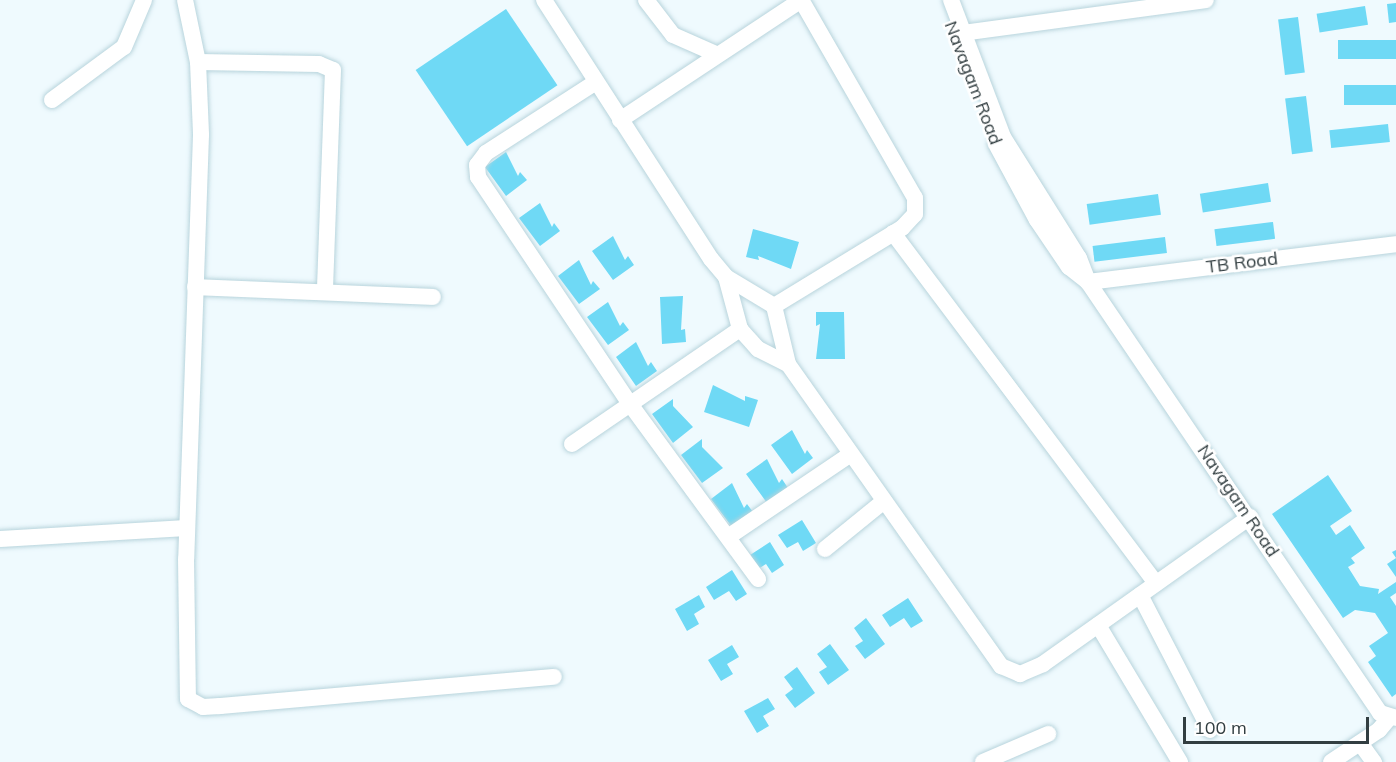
<!DOCTYPE html>
<style>
body{margin:0}
#map{position:relative;width:1396px;height:762px;overflow:hidden;background:#effafe;font-family:Mulish,sans-serif}
div>[style]{position:absolute}
.building>*{inset:0;background:#6fd9f5;transform-origin:0 0}
.roads{filter:drop-shadow(0 0 2px #b8d4dc) drop-shadow(0 0 2px #b8d4dc)}
.minor>*{height:16px;margin:-8px;padding:0 8px;transform-origin:8px;border-radius:8px;background:#fff}
span{translate:-50% -50%;white-space:nowrap;text-align:center;line-height:1.15;-webkit-text-stroke:5px #fff;paint-order:stroke}
.street-label{font-size:18px;color:#323e41}
.scale{position:absolute;left:1183px;top:717px;width:186px;height:27px;box-sizing:border-box;border:3px solid #323e41;border-top:0;padding-left:8px;font-size:18px;line-height:21px;white-space:nowrap;color:#323e41;-webkit-text-stroke:4px #fff;paint-order:stroke}
</style>
<div id="map">
<div class="building">
<i style="clip-path:polygon(1396px 3px,1396px 22px,1389px 23px,1387px 4px)"></i>
<i style="left:1365px;top:6px;width:19px;height:49px;rotate:81deg"></i>
<i style="left:506px;top:9px;width:92px;height:109px;rotate:56deg"></i>
<i style="left:1298px;top:17px;width:56px;height:20px;rotate:83deg"></i>
<i style="left:1396px;top:40px;width:19px;height:58px;rotate:90deg"></i>
<i style="left:1396px;top:85px;width:20px;height:52px;rotate:90deg"></i>
<i style="left:1306px;top:96px;width:56px;height:21px;rotate:83deg"></i>
<i style="left:1388px;top:124px;width:18px;height:59px;rotate:84deg"></i>
<i style="clip-path:polygon(506px 152px,518px 176px,520px 172px,527px 180px,506px 196px,485px 167px)"></i>
<i style="left:1268px;top:183px;width:19px;height:69px;rotate:81deg"></i>
<i style="left:1158px;top:194px;width:21px;height:72px;rotate:82deg"></i>
<i style="clip-path:polygon(540px 203px,552px 227px,554px 223px,560px 231px,540px 246px,519px 218px)"></i>
<i style="left:1273px;top:222px;width:17px;height:59px;rotate:83deg"></i>
<i style="clip-path:polygon(753px 229px,799px 242px,791px 269px,758px 256px,759px 260px,746px 257px)"></i>
<i style="clip-path:polygon(613px 236px,625px 260px,628px 256px,634px 265px,613px 280px,592px 251px)"></i>
<i style="left:1165px;top:237px;width:16px;height:73px;rotate:83deg"></i>
<i style="clip-path:polygon(579px 260px,591px 285px,593px 281px,600px 289px,579px 304px,558px 276px)"></i>
<i style="clip-path:polygon(683px 296px,681px 330px,685px 329px,686px 342px,662px 344px,660px 297px)"></i>
<i style="clip-path:polygon(608px 302px,620px 326px,623px 322px,629px 330px,608px 345px,587px 317px)"></i>
<i style="clip-path:polygon(816px 312px,844px 312px,845px 359px,816px 359px,820px 324px,816px 326px)"></i>
<i style="clip-path:polygon(636px 342px,648px 366px,651px 362px,657px 371px,636px 386px,616px 357px)"></i>
<i style="clip-path:polygon(713px 385px,745px 401px,745px 396px,758px 400px,749px 427px,704px 412px)"></i>
<i style="clip-path:polygon(673px 399px,673px 406px,693px 427px,673px 443px,652px 414px)"></i>
<i style="clip-path:polygon(792px 430px,805px 454px,807px 450px,813px 458px,792px 474px,771px 445px)"></i>
<i style="clip-path:polygon(702px 439px,702px 447px,723px 468px,702px 483px,681px 455px)"></i>
<i style="clip-path:polygon(767px 459px,779px 483px,782px 479px,788px 488px,767px 503px,746px 474px)"></i>
<i style="clip-path:polygon(1328px 475px,1352px 511px,1330px 526px,1336px 535px,1350px 525px,1365px 548px,1351px 558px,1355px 563px,1348px 567px,1360px 586px,1379px 589px,1378px 594px,1396px 582px,1396px 593px,1390px 597px,1396px 606px,1396px 694px,1392px 697px,1368px 662px,1376px 656px,1369px 646px,1388px 633px,1375px 613px,1355px 610px,1343px 618px,1272px 514px)"></i>
<i style="clip-path:polygon(732px 483px,744px 508px,747px 504px,753px 512px,732px 527px,711px 499px)"></i>
<i style="clip-path:polygon(802px 520px,816px 543px,803px 551px,798px 542px,787px 548px,778px 535px)"></i>
<i style="clip-path:polygon(770px 542px,784px 565px,772px 573px,766px 564px,755px 571px,747px 557px)"></i>
<i style="clip-path:polygon(1396px 550px,1396px 577px,1387px 564px,1396px 558px,1392px 552px)"></i>
<i style="clip-path:polygon(732px 570px,747px 594px,736px 601px,729px 591px,714px 600px,706px 587px)"></i>
<i style="clip-path:polygon(699px 595px,705px 607px,694px 614px,699px 624px,687px 631px,675px 609px)"></i>
<i style="clip-path:polygon(908px 598px,923px 621px,911px 628px,904px 618px,890px 627px,882px 615px)"></i>
<i style="clip-path:polygon(866px 618px,885px 644px,865px 659px,855px 646px,863px 641px,854px 628px)"></i>
<i style="clip-path:polygon(830px 644px,849px 670px,828px 685px,819px 672px,827px 667px,817px 654px)"></i>
<i style="clip-path:polygon(732px 645px,739px 657px,727px 664px,733px 674px,721px 681px,708px 660px)"></i>
<i style="clip-path:polygon(797px 667px,815px 693px,795px 708px,785px 695px,793px 689px,784px 677px)"></i>
<i style="clip-path:polygon(768px 698px,775px 709px,763px 716px,769px 726px,757px 733px,744px 711px)"></i>
</div>
<div class="roads">
<div class="minor">
<i style="left:185px;top:0;width:63px;rotate:78.2deg"></i>
<i style="left:198px;top:62px;width:73px;rotate:87.6deg"></i>
<i style="left:201px;top:135px;width:424px;rotate:92deg"></i>
<i style="left:186px;top:559px;width:140px;rotate:89.2deg"></i>
<i style="left:188px;top:699px;width:17px;rotate:28deg"></i>
<i style="left:203px;top:707px;width:17px;rotate:-3deg"></i>
<i style="left:220px;top:706px;width:335px;rotate:-5deg"></i>
<i style="left:544px;top:0;width:308px;rotate:57.2deg"></i>
<i style="left:711px;top:259px;width:23px;rotate:50deg"></i>
<i style="left:726px;top:277px;width:56px;rotate:31.1deg"></i>
<i style="left:774px;top:306px;width:60px;rotate:76.4deg"></i>
<i style="left:788px;top:364px;width:370px;rotate:54.8deg"></i>
<i style="left:1001px;top:666px;width:21px;rotate:23deg"></i>
<i style="left:1020px;top:674px;width:25px;rotate:-23deg"></i>
<i style="left:1043px;top:664px;width:254px;rotate:-35.4deg"></i>
<i style="left:646px;top:0;width:44px;rotate:52.4deg"></i>
<i style="left:673px;top:35px;width:47px;rotate:23.8deg"></i>
<i style="left:951px;top:0;width:147px;rotate:69.2deg"></i>
<i style="left:1003px;top:137px;width:143px;rotate:57.9deg"></i>
<i style="left:1079px;top:258px;width:26px;rotate:69deg"></i>
<i style="left:1088px;top:282px;width:521px;rotate:55.88deg"></i>
<i style="left:1380px;top:713px;width:17px;rotate:17deg"></i>
<i style="left:962px;top:33px;width:246px;rotate:-7.7deg"></i>
<i style="left:198px;top:62px;width:121px;rotate:0.9deg"></i>
<i style="left:319px;top:64px;width:15px;rotate:23deg"></i>
<i style="left:333px;top:70px;width:222px;rotate:92.1deg"></i>
<i style="left:596px;top:82px;width:131px;rotate:147.2deg"></i>
<i style="left:486px;top:153px;width:15px;rotate:127deg"></i>
<i style="left:477px;top:165px;width:12px;rotate:85deg"></i>
<i style="left:478px;top:177px;width:273px;rotate:56.2deg"></i>
<i style="left:630px;top:404px;width:217px;rotate:53.8deg"></i>
<i style="left:52px;top:100px;width:89px;rotate:-36.4deg"></i>
<i style="left:124px;top:47px;width:51px;rotate:-66.9deg"></i>
<i style="left:620px;top:120px;width:217px;rotate:-33.5deg"></i>
<i style="left:996px;top:144px;width:86px;rotate:61.7deg"></i>
<i style="left:1037px;top:220px;width:57px;rotate:55.8deg"></i>
<i style="left:1069px;top:267px;width:23px;rotate:38deg"></i>
<i style="left:893px;top:233px;width:438px;rotate:53.1deg"></i>
<i style="left:726px;top:277px;width:54px;rotate:74.9deg"></i>
<i style="left:740px;top:329px;width:27px;rotate:48deg"></i>
<i style="left:758px;top:349px;width:34px;rotate:27deg"></i>
<i style="left:1088px;top:282px;width:310px;rotate:-7deg"></i>
<i style="left:195px;top:287px;width:238px;rotate:2.4deg"></i>
<i style="left:774px;top:306px;width:150px;rotate:-31.4deg"></i>
<i style="left:902px;top:228px;width:19px;rotate:-47deg"></i>
<i style="left:915px;top:214px;width:16px;rotate:-90deg"></i>
<i style="left:915px;top:198px;width:228px;rotate:-119.9deg"></i>
<i style="left:572px;top:444px;width:204px;rotate:-34.4deg"></i>
<i style="left:728px;top:537px;width:148px;rotate:-34deg"></i>
<i style="left:0;top:539px;width:187px;rotate:-3.4deg"></i>
<i style="left:825px;top:549px;width:76px;rotate:-39.1deg"></i>
<i style="left:1140px;top:595px;width:152px;rotate:62.6deg"></i>
<i style="left:1098px;top:625px;width:160px;rotate:59.1deg"></i>
<i style="left:1360px;top:743px;width:24px;rotate:54deg"></i>
<i style="left:983px;top:762px;width:71px;rotate:-23.3deg"></i>
<i style="left:1331px;top:762px;width:58px;rotate:-33.7deg"></i>
<i style="left:1379px;top:730px;width:16px;rotate:-50deg"></i>
</div>
</div>
<div class="street-label">
<span style="left:973px;top:83px;rotate:69deg">Navagam Road</span>
<span style="left:1242px;top:263px;rotate:-7deg">TB Road</span>
<span style="left:1238px;top:501px;rotate:56deg">Navagam Road</span>
</div>
<div class="scale">100 m</div>
</div>
